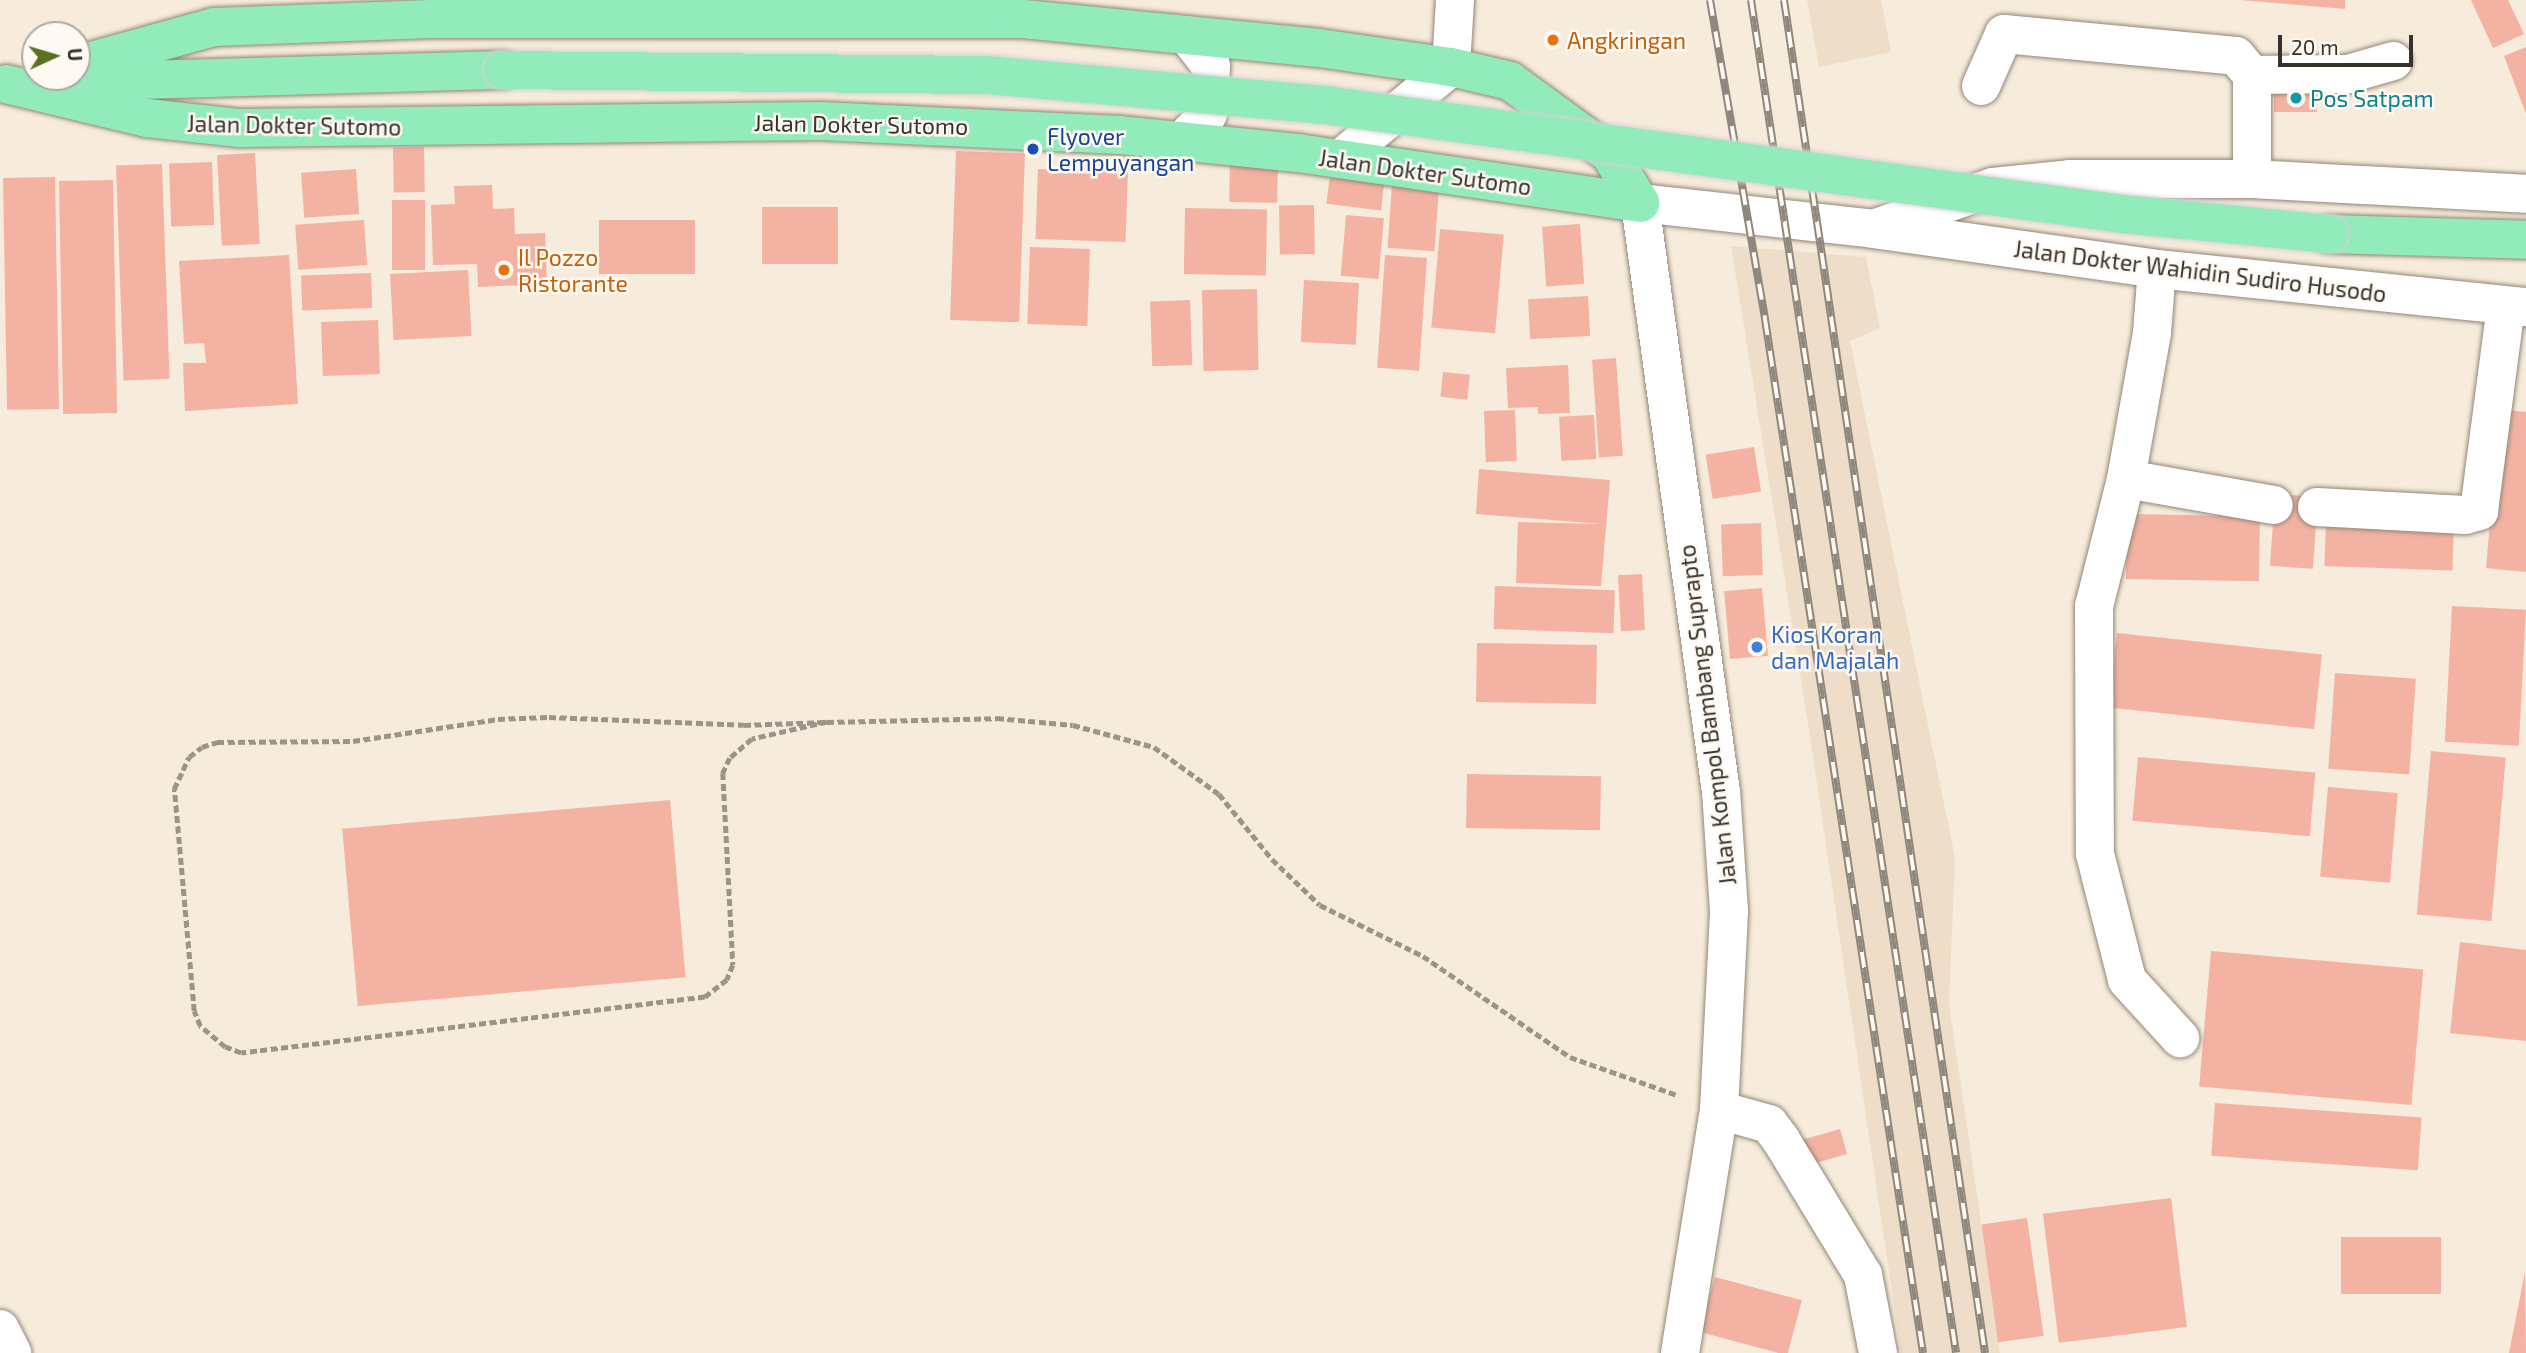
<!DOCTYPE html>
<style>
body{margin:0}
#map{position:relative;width:2526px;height:1353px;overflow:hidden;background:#f7ebdb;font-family:"Exo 2",sans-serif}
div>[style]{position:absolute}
.built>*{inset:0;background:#eeddc8}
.building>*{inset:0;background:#f3b2a2;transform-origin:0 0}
.path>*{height:4.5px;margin-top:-2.25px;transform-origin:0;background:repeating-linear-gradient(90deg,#9d9489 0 7px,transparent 0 10.5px)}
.roads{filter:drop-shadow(0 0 2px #928779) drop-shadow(0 0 2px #928779)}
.minor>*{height:38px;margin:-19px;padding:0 19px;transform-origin:19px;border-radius:19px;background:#fff}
.major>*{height:38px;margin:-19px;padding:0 19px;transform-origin:19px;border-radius:19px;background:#91ebbb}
.rail>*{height:8px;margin-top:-4px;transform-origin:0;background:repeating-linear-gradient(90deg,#fef9f3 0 16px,#90877d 0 32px);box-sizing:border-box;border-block:2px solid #90877d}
.bridges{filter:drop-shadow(0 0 2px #d3d2d1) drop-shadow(0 0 2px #d3d2d1)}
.major-bridge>*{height:38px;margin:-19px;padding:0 19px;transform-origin:19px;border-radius:19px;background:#91ebbb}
.dots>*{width:19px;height:19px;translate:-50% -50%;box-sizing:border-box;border:4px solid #fef9f3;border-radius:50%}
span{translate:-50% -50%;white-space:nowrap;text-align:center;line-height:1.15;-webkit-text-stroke:5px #fef9f3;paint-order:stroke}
.food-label{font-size:23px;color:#c56008}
.left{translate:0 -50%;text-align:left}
.culture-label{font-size:23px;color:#0d838f}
.street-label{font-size:23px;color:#37322c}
.transit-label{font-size:23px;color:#164399}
.shop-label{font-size:23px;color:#366cbe}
.north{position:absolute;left:21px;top:21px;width:70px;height:70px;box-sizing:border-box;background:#fef9f3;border:2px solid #aea9a3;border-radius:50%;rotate:86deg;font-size:19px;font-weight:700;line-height:28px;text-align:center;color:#37322c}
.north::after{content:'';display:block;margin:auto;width:24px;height:32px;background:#5a7122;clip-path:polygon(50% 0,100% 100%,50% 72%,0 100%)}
.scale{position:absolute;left:2278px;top:35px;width:135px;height:32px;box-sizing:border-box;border:4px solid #37322c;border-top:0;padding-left:9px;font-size:21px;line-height:24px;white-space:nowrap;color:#37322c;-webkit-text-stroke:5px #fef9f3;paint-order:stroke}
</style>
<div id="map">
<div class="built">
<i style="clip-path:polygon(1807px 0,1881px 0,1891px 52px,1819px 67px)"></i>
<i style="clip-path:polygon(1731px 246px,1866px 257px,1880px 328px,1850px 341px,1955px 858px,1949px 1003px,2000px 1353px,1901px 1353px,1808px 723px)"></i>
</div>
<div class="building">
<i style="clip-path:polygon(2240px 0,2345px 0,2345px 9px)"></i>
<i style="clip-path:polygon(2471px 0,2508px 0,2524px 34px,2493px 48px)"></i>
<i style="clip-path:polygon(2526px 47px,2526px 114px,2504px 56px)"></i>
<i style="left:2274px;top:84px;width:43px;height:28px"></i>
<i style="left:424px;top:147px;width:45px;height:31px;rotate:89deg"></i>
<i style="left:956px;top:151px;width:69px;height:169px;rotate:2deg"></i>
<i style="left:255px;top:153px;width:91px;height:38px;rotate:87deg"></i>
<i style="left:1230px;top:158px;width:48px;height:44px;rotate:1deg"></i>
<i style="left:212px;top:162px;width:63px;height:43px;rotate:88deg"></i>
<i style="left:162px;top:164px;width:215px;height:46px;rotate:88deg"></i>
<i style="left:356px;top:169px;width:45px;height:55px;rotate:86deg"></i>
<i style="left:1038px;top:169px;width:90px;height:70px;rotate:2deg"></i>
<i style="left:1330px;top:174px;width:55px;height:30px;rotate:7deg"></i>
<i style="left:55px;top:177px;width:232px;height:52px;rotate:89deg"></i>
<i style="left:113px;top:180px;width:233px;height:54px;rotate:89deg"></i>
<i style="clip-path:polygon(492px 185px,493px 209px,514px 208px,515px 234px,545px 233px,547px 284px,478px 287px,477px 264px,433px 265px,431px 205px,455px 204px,454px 186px)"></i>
<i style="left:1392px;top:185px;width:47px;height:63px;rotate:4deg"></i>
<i style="left:392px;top:200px;width:33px;height:70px"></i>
<i style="left:1314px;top:205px;width:49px;height:35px;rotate:89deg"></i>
<i style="left:762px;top:207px;width:76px;height:57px"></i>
<i style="left:1185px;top:208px;width:82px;height:66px;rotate:1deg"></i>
<i style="left:1346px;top:215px;width:38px;height:61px;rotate:5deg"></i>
<i style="left:364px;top:220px;width:45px;height:69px;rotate:86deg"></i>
<i style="left:599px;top:220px;width:96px;height:54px"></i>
<i style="left:1580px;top:224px;width:60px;height:38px;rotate:86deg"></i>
<i style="left:1440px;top:229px;width:64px;height:99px;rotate:5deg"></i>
<i style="left:1030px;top:247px;width:60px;height:77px;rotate:2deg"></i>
<i style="clip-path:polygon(289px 255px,298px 404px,185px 411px,183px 363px,206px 363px,204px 343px,184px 344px,179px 261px)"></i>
<i style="left:1385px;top:255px;width:42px;height:113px;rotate:4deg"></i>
<i style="left:468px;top:270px;width:66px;height:78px;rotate:87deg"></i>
<i style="left:371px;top:273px;width:35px;height:70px;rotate:88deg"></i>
<i style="left:1304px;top:280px;width:55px;height:62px;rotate:3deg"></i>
<i style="left:1257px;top:289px;width:81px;height:55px;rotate:89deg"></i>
<i style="left:1588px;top:296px;width:40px;height:60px;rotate:87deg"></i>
<i style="left:1190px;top:300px;width:65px;height:40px;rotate:88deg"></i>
<i style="left:378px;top:320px;width:54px;height:57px;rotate:88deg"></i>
<i style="left:1616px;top:358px;width:98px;height:24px;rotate:86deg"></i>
<i style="clip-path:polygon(1568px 365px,1570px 413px,1538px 414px,1538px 407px,1508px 408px,1506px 368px)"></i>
<i style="left:1443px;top:372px;width:27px;height:25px;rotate:6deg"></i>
<i style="clip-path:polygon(2500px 409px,2526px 412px,2526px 572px,2486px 568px)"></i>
<i style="left:1515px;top:410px;width:51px;height:31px;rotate:88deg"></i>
<i style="left:1594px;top:415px;width:44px;height:35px;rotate:87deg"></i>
<i style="left:1754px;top:447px;width:45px;height:49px;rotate:81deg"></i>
<i style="clip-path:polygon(1479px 469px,1610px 480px,1601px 586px,1516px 583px,1518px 522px,1601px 524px,1476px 514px)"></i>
<i style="left:2275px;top:494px;width:43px;height:72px;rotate:4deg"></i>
<i style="left:2127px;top:514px;width:133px;height:65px;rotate:1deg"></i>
<i style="left:2326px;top:522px;width:128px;height:44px;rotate:2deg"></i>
<i style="left:1761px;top:523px;width:52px;height:40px;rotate:88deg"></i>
<i style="left:1642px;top:574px;width:56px;height:24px;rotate:87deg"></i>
<i style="left:1495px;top:586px;width:120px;height:43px;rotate:2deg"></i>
<i style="left:1762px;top:588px;width:68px;height:38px;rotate:85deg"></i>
<i style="left:2452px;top:606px;width:74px;height:136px;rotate:3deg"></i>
<i style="left:2117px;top:633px;width:206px;height:75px;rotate:6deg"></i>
<i style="left:1477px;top:643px;width:120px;height:59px;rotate:1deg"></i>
<i style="left:2335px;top:673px;width:81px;height:96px;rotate:4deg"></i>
<i style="left:2431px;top:751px;width:75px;height:164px;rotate:5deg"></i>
<i style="left:2138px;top:757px;width:178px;height:64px;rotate:5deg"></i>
<i style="left:1467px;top:774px;width:134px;height:54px;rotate:1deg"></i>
<i style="left:2328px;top:787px;width:70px;height:90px;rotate:5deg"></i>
<i style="left:670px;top:800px;width:178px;height:329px;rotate:85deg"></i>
<i style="clip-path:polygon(2460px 942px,2526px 950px,2526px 1041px,2450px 1033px)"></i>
<i style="left:2211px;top:951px;width:213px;height:136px;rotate:5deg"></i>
<i style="left:2215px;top:1103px;width:207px;height:53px;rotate:4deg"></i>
<i style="left:1840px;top:1129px;width:26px;height:42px;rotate:74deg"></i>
<i style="left:2171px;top:1198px;width:130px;height:129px;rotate:83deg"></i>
<i style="left:2027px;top:1218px;width:119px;height:46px;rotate:82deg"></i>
<i style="left:2441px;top:1237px;width:57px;height:100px;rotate:90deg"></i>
<i style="clip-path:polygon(2525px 1272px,2526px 1353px,2509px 1353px)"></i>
<i style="left:1715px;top:1277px;width:90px;height:57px;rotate:15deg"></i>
</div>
<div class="path">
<i style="left:827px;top:722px;width:77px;rotate:167.2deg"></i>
<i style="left:752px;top:739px;width:29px;rotate:139deg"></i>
<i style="left:730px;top:758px;width:17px;rotate:115deg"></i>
<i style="left:723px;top:773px;width:192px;rotate:87deg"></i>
<i style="left:733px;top:965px;width:16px;rotate:112deg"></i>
<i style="left:727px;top:980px;width:28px;rotate:142deg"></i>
<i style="left:705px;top:997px;width:467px;rotate:173.1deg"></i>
<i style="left:241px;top:1053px;width:17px;rotate:-159deg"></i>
<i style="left:225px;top:1047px;width:33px;rotate:-140deg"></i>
<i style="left:200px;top:1026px;width:16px;rotate:-112deg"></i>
<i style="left:194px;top:1011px;width:223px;rotate:-95.1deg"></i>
<i style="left:174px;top:789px;width:35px;rotate:-65deg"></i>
<i style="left:189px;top:757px;width:16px;rotate:-38deg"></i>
<i style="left:202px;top:747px;width:16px;rotate:-18deg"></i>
<i style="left:217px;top:742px;width:136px;rotate:-0.4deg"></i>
<i style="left:353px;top:741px;width:147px;rotate:-8.6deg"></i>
<i style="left:498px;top:719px;width:51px;rotate:-2.2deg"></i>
<i style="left:549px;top:717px;width:195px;rotate:2.3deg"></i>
<i style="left:744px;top:725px;width:83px;rotate:-2.1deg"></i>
<i style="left:827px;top:722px;width:170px;rotate:-1.3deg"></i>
<i style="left:997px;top:718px;width:76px;rotate:5.3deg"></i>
<i style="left:1073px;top:725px;width:84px;rotate:15.2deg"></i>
<i style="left:1154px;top:747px;width:80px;rotate:35.9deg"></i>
<i style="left:1219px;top:794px;width:84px;rotate:50.8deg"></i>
<i style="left:1272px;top:859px;width:66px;rotate:43.8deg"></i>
<i style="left:1320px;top:905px;width:115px;rotate:26.3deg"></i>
<i style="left:1423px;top:956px;width:178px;rotate:34.5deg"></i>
<i style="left:1570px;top:1057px;width:114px;rotate:19.6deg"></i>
</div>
<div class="roads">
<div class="minor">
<i style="left:2252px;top:75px;width:96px;rotate:-0.6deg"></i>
<i style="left:2348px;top:74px;width:47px;rotate:-16.1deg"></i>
<i style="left:1981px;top:86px;width:57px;rotate:-66.1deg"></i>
<i style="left:2004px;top:34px;width:233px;rotate:5.4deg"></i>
<i style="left:2236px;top:56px;width:25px;rotate:50deg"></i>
<i style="left:2252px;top:75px;width:104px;rotate:90deg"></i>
<i style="left:1182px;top:141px;width:37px;rotate:-46deg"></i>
<i style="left:1208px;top:114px;width:48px;rotate:-86.4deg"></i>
<i style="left:1211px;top:66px;width:39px;rotate:-128deg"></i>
<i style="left:1340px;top:159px;width:144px;rotate:-39.7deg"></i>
<i style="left:1451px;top:67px;width:67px;rotate:-86.6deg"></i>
<i style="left:1879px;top:227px;width:121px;rotate:-19.3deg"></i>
<i style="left:1993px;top:187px;width:77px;rotate:-5.9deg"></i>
<i style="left:2070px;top:179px;width:182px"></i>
<i style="left:2252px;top:179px;width:274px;rotate:3.1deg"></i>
<i style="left:2157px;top:269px;width:64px;rotate:94.5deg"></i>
<i style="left:2152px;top:333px;width:148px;rotate:100.1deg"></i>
<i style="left:2126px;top:479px;width:131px;rotate:104.1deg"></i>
<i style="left:2094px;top:606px;width:248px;rotate:89.8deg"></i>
<i style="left:2095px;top:854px;width:130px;rotate:75.7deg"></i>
<i style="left:2127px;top:980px;width:79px;rotate:47.6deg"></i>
<i style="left:2126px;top:479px;width:150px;rotate:10deg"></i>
<i style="left:2317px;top:507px;width:148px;rotate:3.1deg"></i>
<i style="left:2465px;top:515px;width:15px;rotate:-16deg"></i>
<i style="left:2479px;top:511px;width:207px;rotate:-82.5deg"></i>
<i style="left:1719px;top:1110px;width:52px;rotate:15.6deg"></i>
<i style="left:1769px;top:1124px;width:20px;rotate:53deg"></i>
<i style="left:1781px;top:1140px;width:158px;rotate:58.7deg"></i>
<i style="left:1863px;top:1275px;width:79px;rotate:79.1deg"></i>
<i style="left:0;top:1329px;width:27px;rotate:63deg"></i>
<i style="left:1680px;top:1353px;width:246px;rotate:-80.9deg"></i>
<i style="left:1719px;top:1110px;width:199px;rotate:-87.1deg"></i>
<i style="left:1729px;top:911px;width:119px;rotate:-93.8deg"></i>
<i style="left:1721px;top:792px;width:595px;rotate:-97.83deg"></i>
<i style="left:1640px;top:203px;width:235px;rotate:6.3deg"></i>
<i style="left:1874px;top:229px;width:286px;rotate:8deg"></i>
<i style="left:2157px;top:269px;width:371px;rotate:5.9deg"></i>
</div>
<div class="major">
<i style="left:77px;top:65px;width:142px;rotate:-15.5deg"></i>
<i style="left:214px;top:27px;width:223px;rotate:-2.1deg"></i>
<i style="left:437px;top:19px;width:586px"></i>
<i style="left:1023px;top:19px;width:297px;rotate:5.6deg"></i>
<i style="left:1319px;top:48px;width:133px;rotate:8.2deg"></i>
<i style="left:1451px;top:67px;width:61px;rotate:13.3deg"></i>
<i style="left:1510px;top:81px;width:124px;rotate:36.1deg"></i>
<i style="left:1610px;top:154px;width:57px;rotate:58.5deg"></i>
<i style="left:69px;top:82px;width:434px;rotate:-1.6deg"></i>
<i style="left:6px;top:84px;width:145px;rotate:13.6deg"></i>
<i style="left:147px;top:118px;width:93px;rotate:6.2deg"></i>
<i style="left:239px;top:128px;width:582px;rotate:-0.69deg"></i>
<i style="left:821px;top:121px;width:299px;rotate:2.7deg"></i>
<i style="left:1120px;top:135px;width:179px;rotate:5.8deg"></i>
<i style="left:1298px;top:153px;width:346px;rotate:8.3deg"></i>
<i style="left:2329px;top:234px;width:197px;rotate:1.7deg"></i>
</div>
</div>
<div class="rail">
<i style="left:1710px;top:0;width:324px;rotate:80.2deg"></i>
<i style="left:1765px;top:319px;width:1046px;rotate:81.31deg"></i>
<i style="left:1751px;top:0;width:1368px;rotate:81.38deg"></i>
<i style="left:1784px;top:0;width:1368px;rotate:81.55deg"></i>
</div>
<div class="bridges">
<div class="major-bridge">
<i style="left:503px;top:70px;width:484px;rotate:0.6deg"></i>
<i style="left:987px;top:75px;width:346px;rotate:5.1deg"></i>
<i style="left:1332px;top:106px;width:797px;rotate:7.78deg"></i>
<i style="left:2122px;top:214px;width:208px;rotate:5.5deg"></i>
</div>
</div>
<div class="dots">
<i style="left:1553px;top:40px;background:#e8710a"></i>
<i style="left:2296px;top:98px;background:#0f9aa8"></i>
<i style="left:1033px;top:149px;background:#1a4fb4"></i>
<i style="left:504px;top:270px;background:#e8710a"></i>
<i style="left:1757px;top:647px;background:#3f7fe0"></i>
</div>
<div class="food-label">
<span class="left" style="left:1567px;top:40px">Angkringan</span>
<span class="left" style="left:518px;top:270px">Il Pozzo<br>Ristorante</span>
</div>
<div class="culture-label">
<span class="left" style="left:2310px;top:98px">Pos Satpam</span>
</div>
<div class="street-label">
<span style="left:861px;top:124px;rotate:1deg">Jalan Dokter Sutomo</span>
<span style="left:294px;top:125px;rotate:1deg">Jalan Dokter Sutomo</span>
<span style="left:1425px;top:172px;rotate:8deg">Jalan Dokter Sutomo</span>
<span style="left:2200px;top:271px;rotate:7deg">Jalan Dokter Wahidin Sudiro Husodo</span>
<span style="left:1707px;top:715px;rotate:-97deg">Jalan Kompol Bambang Suprapto</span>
</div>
<div class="transit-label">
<span class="left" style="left:1047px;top:149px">Flyover<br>Lempuyangan</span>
</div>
<div class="shop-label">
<span class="left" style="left:1771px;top:647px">Kios Koran<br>dan Majalah</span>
</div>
<div class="north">U</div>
<div class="scale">20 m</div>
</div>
